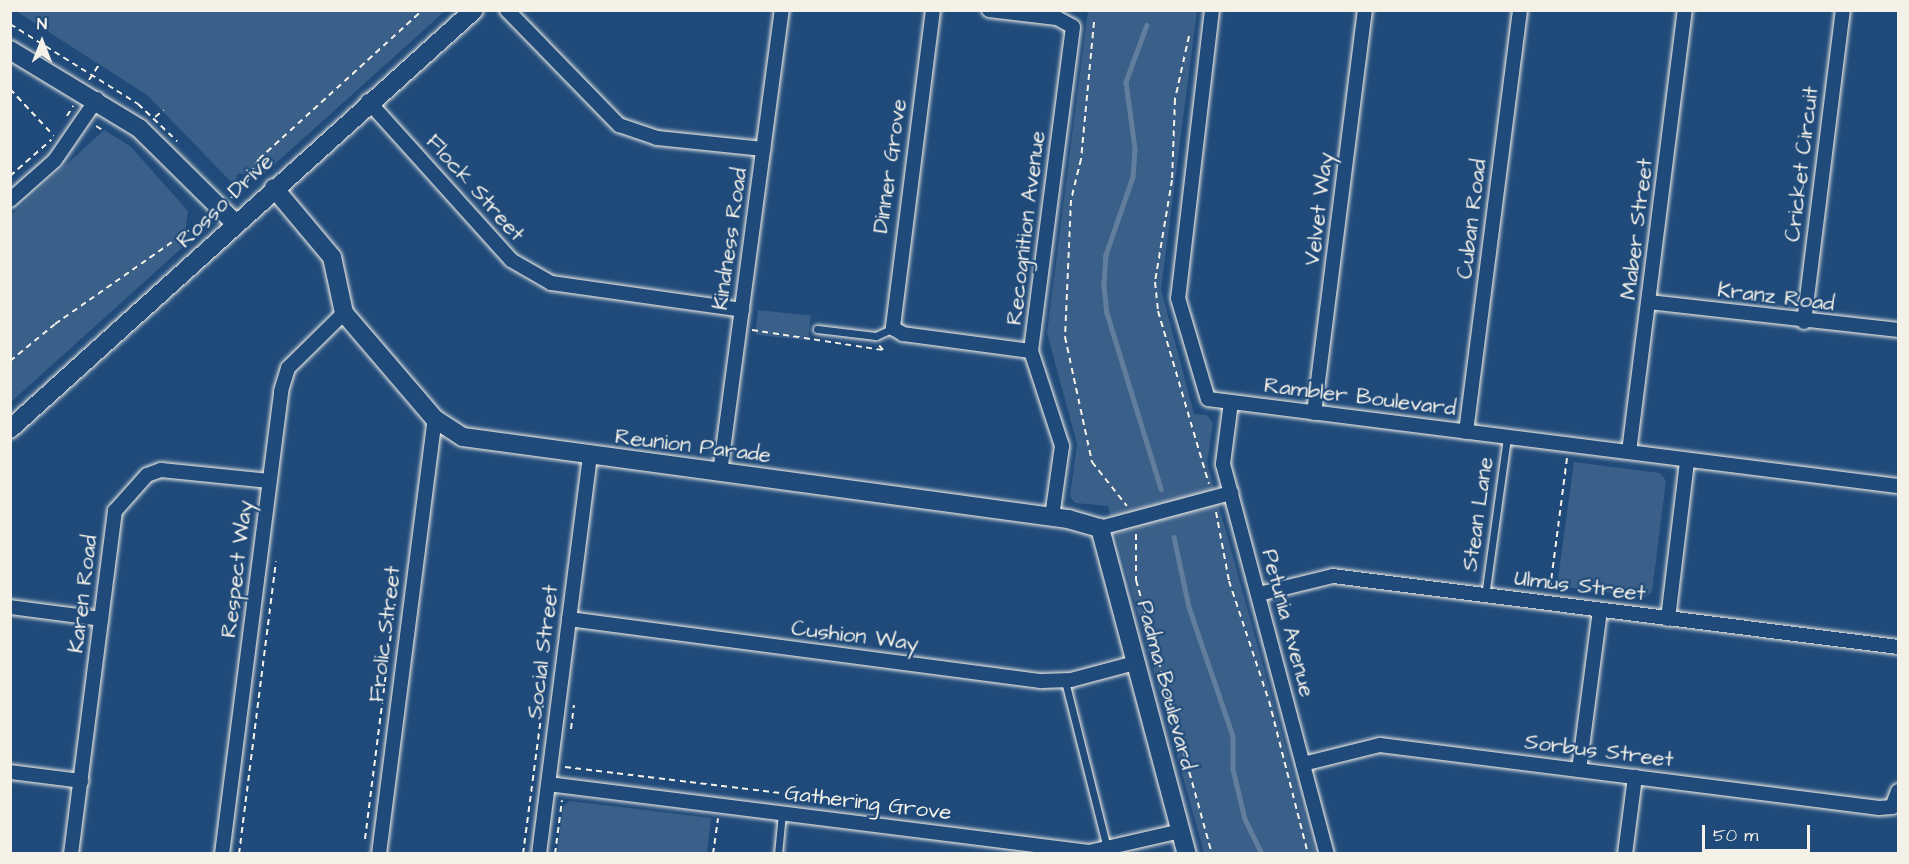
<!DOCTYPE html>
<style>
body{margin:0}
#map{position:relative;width:1909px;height:864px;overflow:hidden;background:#1f4a7a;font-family:"Architects Daughter",sans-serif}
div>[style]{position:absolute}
.green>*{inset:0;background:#3a5f88;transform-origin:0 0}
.stream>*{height:4.5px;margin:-2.25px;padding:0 2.25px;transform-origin:2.25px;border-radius:2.25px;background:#627e9d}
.path>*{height:2px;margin-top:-1px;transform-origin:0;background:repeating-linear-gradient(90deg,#f4f1e8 0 6px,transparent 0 10.5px)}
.roads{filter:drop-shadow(0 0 2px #f4f1e8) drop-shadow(0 0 2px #f4f1e8)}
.service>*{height:7px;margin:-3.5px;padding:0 3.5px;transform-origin:3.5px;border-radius:3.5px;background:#1f4a7a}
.minor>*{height:14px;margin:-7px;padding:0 7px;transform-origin:7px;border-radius:7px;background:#1f4a7a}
.tertiary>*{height:18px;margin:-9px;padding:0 9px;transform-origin:9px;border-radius:9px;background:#1f4a7a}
span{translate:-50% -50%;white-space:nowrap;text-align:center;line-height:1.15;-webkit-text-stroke:4.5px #1f4a7a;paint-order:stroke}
.street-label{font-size:22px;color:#f4f1e8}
.frame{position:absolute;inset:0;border:12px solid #f4f1e8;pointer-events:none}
.north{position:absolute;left:12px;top:12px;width:60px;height:60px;-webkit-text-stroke:4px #1f4a7a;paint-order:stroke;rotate:0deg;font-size:16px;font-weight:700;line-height:24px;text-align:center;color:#f4f1e8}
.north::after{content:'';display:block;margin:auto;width:21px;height:27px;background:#f4f1e8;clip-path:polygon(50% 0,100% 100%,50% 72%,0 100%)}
.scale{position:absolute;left:1702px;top:825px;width:108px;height:27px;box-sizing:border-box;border:3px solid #f4f1e8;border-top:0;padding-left:8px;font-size:18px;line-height:21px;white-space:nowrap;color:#f4f1e8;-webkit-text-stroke:4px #1f4a7a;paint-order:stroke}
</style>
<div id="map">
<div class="green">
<i style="clip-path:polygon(16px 11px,445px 11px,265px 173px,237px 174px,235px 186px,147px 95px)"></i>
<i style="clip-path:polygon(1088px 11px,1197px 11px,1161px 289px,1194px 414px,1207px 415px,1213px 423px,1207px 463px,1315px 853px,1204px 853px,1108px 506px,1075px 503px,1070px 496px,1077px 444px,1047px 333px)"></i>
<i style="clip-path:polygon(104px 130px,130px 146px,188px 211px,183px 247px,11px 402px,11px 215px)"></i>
<i style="left:758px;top:310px;width:53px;height:25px;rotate:6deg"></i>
<i style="clip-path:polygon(1574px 462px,1660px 473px,1666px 481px,1652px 592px,1645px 597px,1557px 586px)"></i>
<i style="clip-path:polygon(570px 801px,711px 818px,707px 853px,557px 853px,563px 806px)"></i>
</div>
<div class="stream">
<i style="left:1147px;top:25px;width:61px;rotate:110.2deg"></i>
<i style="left:1126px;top:82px;width:68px;rotate:82.3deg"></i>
<i style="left:1135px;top:149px;width:28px;rotate:94deg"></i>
<i style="left:1133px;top:177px;width:83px;rotate:109.1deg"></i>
<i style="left:1106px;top:255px;width:31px;rotate:94deg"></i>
<i style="left:1104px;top:286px;width:27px;rotate:84deg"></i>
<i style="left:1107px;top:313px;width:184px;rotate:72.9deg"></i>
<i style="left:1174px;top:537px;width:72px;rotate:77.9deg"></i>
<i style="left:1189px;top:607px;width:136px;rotate:71.2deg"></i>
<i style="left:1233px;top:736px;width:33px;rotate:90deg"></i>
<i style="left:1233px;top:769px;width:51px;rotate:76.5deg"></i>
<i style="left:1245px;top:819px;width:39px;rotate:64deg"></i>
</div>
<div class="path">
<i style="left:1094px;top:22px;width:138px;rotate:95.4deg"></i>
<i style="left:1081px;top:159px;width:42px;rotate:103.7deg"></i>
<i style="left:1071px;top:200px;width:137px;rotate:92.5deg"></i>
<i style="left:1065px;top:337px;width:128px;rotate:77.8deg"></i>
<i style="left:1092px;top:462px;width:56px;rotate:51.5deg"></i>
<i style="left:10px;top:24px;width:151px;rotate:32deg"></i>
<i style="left:138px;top:104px;width:54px;rotate:43.5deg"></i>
<i style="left:1189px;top:36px;width:65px;rotate:102.5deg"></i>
<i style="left:1175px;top:99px;width:81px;rotate:92.1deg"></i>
<i style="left:1172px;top:180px;width:103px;rotate:99.5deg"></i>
<i style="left:1155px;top:282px;width:29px;rotate:84deg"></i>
<i style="left:1158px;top:311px;width:180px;rotate:73.6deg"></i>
<i style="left:89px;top:80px;width:17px;rotate:-57deg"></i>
<i style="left:10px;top:89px;width:64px;rotate:46.9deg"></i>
<i style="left:67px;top:116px;width:12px;rotate:-59deg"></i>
<i style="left:155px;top:117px;width:11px;rotate:-38deg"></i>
<i style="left:96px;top:126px;width:9px;rotate:32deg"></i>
<i style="left:10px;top:176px;width:55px;rotate:-41.3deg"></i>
<i style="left:231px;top:198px;width:21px;rotate:-45deg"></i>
<i style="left:246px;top:183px;width:27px;rotate:-62deg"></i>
<i style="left:259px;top:159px;width:222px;rotate:-42.3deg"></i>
<i style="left:752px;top:330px;width:133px;rotate:8.7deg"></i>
<i style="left:883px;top:350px;width:6px;rotate:-129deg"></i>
<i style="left:10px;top:361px;width:58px;rotate:-39.4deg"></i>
<i style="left:55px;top:324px;width:187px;rotate:-35deg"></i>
<i style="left:1216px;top:512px;width:70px;rotate:79.3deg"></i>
<i style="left:1229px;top:581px;width:126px;rotate:71.6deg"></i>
<i style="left:1269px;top:701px;width:158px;rotate:75.7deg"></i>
<i style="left:1136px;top:534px;width:46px;rotate:90deg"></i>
<i style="left:1136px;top:580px;width:284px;rotate:74.5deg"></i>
<i style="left:1550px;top:589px;width:132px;rotate:-82.6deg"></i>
<i style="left:571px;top:729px;width:24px;rotate:-83deg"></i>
<i style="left:565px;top:767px;width:241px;rotate:6.9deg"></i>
<i style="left:365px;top:839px;width:249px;rotate:-82.8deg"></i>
<i style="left:239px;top:854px;width:295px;rotate:-82.8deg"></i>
<i style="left:523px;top:854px;width:153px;rotate:-82.5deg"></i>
<i style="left:555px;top:854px;width:54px;rotate:-82.6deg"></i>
<i style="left:713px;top:854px;width:36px;rotate:-82deg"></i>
</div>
<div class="roads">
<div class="service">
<i style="left:817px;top:329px;width:59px;rotate:6.8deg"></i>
<i style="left:876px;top:336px;width:19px;rotate:-25deg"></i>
<i style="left:1485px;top:596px;width:161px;rotate:-82.1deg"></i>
<i style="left:1065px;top:681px;width:172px;rotate:75.9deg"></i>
<i style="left:778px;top:854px;width:41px;rotate:-84.4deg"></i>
</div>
<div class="minor">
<i style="left:507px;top:10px;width:161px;rotate:45.8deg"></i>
<i style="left:619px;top:125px;width:40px;rotate:18.9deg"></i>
<i style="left:657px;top:138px;width:107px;rotate:5.9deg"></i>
<i style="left:933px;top:10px;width:321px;rotate:97.2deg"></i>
<i style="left:893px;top:328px;width:12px;rotate:31deg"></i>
<i style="left:903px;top:334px;width:129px;rotate:7.6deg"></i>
<i style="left:989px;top:10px;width:68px;rotate:6.7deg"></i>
<i style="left:1057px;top:18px;width:18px;rotate:29deg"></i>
<i style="left:1073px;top:27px;width:327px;rotate:97.4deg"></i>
<i style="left:1031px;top:351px;width:100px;rotate:71.9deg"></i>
<i style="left:1062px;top:446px;width:72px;rotate:98deg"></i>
<i style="left:1212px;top:10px;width:290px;rotate:96.7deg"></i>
<i style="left:1178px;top:298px;width:105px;rotate:73.5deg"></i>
<i style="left:1208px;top:399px;width:695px;rotate:7.19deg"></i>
<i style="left:368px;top:101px;width:214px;rotate:48deg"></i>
<i style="left:511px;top:260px;width:46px;rotate:29.9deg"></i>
<i style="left:551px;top:283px;width:193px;rotate:8deg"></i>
<i style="left:10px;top:200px;width:60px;rotate:-41.6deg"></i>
<i style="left:55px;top:160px;width:74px;rotate:-55.5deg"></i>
<i style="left:1649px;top:302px;width:251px;rotate:6.4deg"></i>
<i style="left:1804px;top:322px;width:314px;rotate:-82.9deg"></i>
<i style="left:1231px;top:402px;width:63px;rotate:97.4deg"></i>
<i style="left:1223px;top:464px;width:404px;rotate:75.1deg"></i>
<i style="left:1314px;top:413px;width:406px;rotate:-82.8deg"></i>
<i style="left:1466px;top:432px;width:425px;rotate:-82.7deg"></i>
<i style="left:1629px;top:452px;width:446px;rotate:-82.8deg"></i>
<i style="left:720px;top:473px;width:467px;rotate:-82.4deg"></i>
<i style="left:1100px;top:528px;width:136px;rotate:-15deg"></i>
<i style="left:1259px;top:594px;width:76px;rotate:-13.7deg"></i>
<i style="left:1333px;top:576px;width:569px;rotate:7.16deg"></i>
<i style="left:10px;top:607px;width:92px;rotate:7.5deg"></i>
<i style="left:569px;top:619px;width:476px;rotate:7.5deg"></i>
<i style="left:1041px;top:681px;width:30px;rotate:-2deg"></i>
<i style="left:1071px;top:680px;width:66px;rotate:-14.9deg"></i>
<i style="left:1668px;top:619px;width:159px;rotate:-83.1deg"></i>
<i style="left:1303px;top:764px;width:79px;rotate:-13.9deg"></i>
<i style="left:1380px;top:745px;width:503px;rotate:7.2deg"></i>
<i style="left:1879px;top:808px;width:13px;rotate:-4deg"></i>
<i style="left:1892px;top:807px;width:17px;rotate:-69deg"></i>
<i style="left:1579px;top:770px;width:161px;rotate:-82.5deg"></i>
<i style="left:10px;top:772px;width:72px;rotate:7.2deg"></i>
<i style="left:548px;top:784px;width:545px;rotate:7.16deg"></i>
<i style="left:1089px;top:852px;width:94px;rotate:-12.9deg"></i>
<i style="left:71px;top:854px;width:346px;rotate:-82.7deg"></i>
<i style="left:115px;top:511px;width:48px;rotate:-48.4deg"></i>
<i style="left:147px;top:475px;width:15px;rotate:-20deg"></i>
<i style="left:161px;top:470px;width:109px;rotate:5.8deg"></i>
<i style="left:222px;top:854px;width:467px;rotate:-82.7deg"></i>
<i style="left:281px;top:391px;width:24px;rotate:-73deg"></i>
<i style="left:288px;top:368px;width:78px;rotate:-44.5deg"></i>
<i style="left:379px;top:854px;width:439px;rotate:-82.7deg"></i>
<i style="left:539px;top:854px;width:401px;rotate:-82.7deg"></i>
<i style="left:1625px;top:854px;width:78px;rotate:-82.6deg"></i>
</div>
<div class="tertiary">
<i style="left:10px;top:50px;width:151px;rotate:31.2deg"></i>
<i style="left:139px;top:128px;width:136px;rotate:44.7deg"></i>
<i style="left:274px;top:188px;width:90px;rotate:50deg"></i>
<i style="left:332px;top:257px;width:57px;rotate:77.9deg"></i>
<i style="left:344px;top:313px;width:140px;rotate:49.4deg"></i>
<i style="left:435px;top:419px;width:33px;rotate:33deg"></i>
<i style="left:463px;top:437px;width:611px;rotate:7.72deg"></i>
<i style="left:1068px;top:519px;width:33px;rotate:16deg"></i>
<i style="left:1100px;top:528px;width:337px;rotate:75.1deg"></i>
<i style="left:10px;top:429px;width:625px;rotate:-42.08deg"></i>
</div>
</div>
<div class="street-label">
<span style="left:1802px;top:164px;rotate:-83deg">Cricket Circuit</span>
<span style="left:890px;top:166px;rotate:-82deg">Dinner Grove</span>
<span style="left:475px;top:188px;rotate:48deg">Flock Street</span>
<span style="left:225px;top:201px;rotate:-44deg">Rosso Drive</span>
<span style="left:1319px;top:209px;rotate:-83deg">Velvet Way</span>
<span style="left:1472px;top:219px;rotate:-83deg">Cuban Road</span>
<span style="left:1026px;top:228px;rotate:-83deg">Recognition Avenue</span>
<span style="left:1637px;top:229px;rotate:-83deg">Maber Street</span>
<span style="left:730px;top:239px;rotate:-82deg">Kindness Road</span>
<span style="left:1776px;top:297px;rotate:7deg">Kranz Road</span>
<span style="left:1360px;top:397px;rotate:7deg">Rambler Boulevard</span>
<span style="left:693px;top:446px;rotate:7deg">Reunion Parade</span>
<span style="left:1478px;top:514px;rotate:-82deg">Stean Lane</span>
<span style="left:237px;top:569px;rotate:-83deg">Respect Way</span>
<span style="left:1580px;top:586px;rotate:7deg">Ulmus Street</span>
<span style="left:83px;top:594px;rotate:-83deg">Karen Road</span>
<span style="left:1288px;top:623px;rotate:75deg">Petunia Avenue</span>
<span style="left:385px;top:634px;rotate:-83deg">Frolic Street</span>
<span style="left:855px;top:636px;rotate:7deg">Cushion Way</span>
<span style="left:543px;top:652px;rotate:-83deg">Social Street</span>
<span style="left:1166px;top:685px;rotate:75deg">Padma Boulevard</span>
<span style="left:1599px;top:751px;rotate:7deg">Sorbus Street</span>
<span style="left:868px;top:803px;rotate:7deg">Gathering Grove</span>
</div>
<div class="frame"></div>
<div class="north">N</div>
<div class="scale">50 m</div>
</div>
